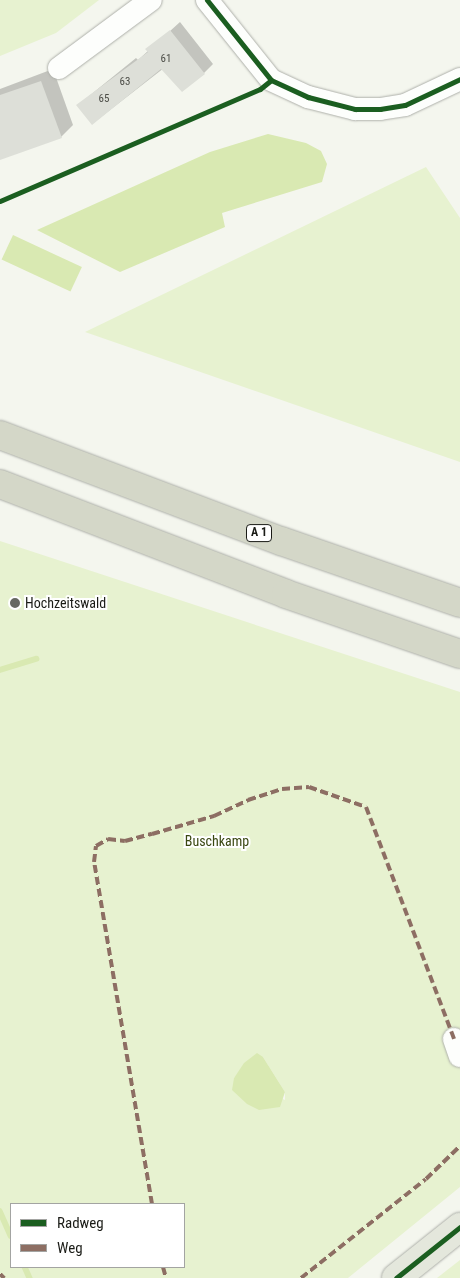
<!DOCTYPE html>
<style>
body{margin:0}
#map{position:relative;width:460px;height:1278px;overflow:hidden;background:#f4f6ee;font-family:"Roboto Condensed",sans-serif}
div>[style]{position:absolute}
.green>*{inset:0;background:#e7f2d0}
.water>*{inset:0;background:#d9e9b2;transform-origin:0 0}
.shadow>*{inset:0;background:#0003}
.stream>*{height:5.5px;margin:-2.75px;padding:0 2.75px;transform-origin:2.75px;border-radius:2.75px;background:#d9e9b2}
.building>*{inset:0;background:#dddfd8}
.roads{filter:drop-shadow(0 0 1px #aeb0aa) drop-shadow(0 0 1px #aeb0aa)}
.minor>*{height:22px;margin:-11px;padding:0 11px;transform-origin:11px;border-radius:11px;background:#fdfefc}
.major>*{height:28px;margin:-14px;padding:0 14px;transform-origin:14px;border-radius:14px;background:#e4e7dc}
.highway>*{height:28px;margin:-14px;padding:0 14px;transform-origin:14px;border-radius:14px;background:#d4d7c8}
.quiet>*{height:4px;margin-top:-2px;transform-origin:0;background:repeating-linear-gradient(90deg,#8d6e63 0 8px,transparent 0 12px)}
.cycleway>*{height:5px;margin:-2.5px;padding:0 2.5px;transform-origin:2.5px;border-radius:2.5px;background:#1b5e20}
.dots>*{width:14px;height:14px;translate:-50% -50%;box-sizing:border-box;border:2px solid #fff;border-radius:50%}
span{translate:-50% -50%;white-space:nowrap;text-align:center;line-height:1.15;-webkit-text-stroke:4px #fff;paint-order:stroke}
.number-label{font-size:11px;color:#4b4c46}
.number-label span{-webkit-text-stroke-width:0}
.shield-label span{padding:1px 4px;background:#fff;border:1px solid;border-radius:4px;-webkit-text-stroke-width:0}
.shield-label{font-size:12px;color:#1a1b16;font-weight:700}
.poi-label{font-size:14px;color:#1a1b16}
.left{translate:0 -50%;text-align:left}
.park-label{font-size:14px;color:#3a4711}
.legend{position:absolute;left:10px;top:1203px;width:175px;height:65px;box-sizing:border-box;background:#fff;border:1px solid #a3a4a2;margin:0;padding:6px 9px;list-style:none;font-size:15px;color:#1a1b16}
.legend li{display:flex;align-items:center;gap:10px;height:25px}
.legend b{width:25px;border:1px solid #a3a4a2}
</style>
<div id="map">
<div class="green">
<i style="clip-path:polygon(0 0,99px 0,56px 33px,0 56px)"></i>
<i style="clip-path:polygon(426px 167px,460px 218px,460px 462px,85px 332px)"></i>
<i style="clip-path:polygon(evenodd,0 541px,460px 692px,460px 1187px,348px 1278px,0 1278px,0 541px,263px 1057px,285px 1092px,285px 1100px,234px 1078px,239px 1072px,263px 1057px,0 541px,11px 1204px,184px 1204px,184px 1267px,11px 1267px,11px 1204px)"></i>
<i style="clip-path:polygon(460px 1260px,460px 1278px,437px 1278px)"></i>
</div>
<div class="water">
<i style="clip-path:polygon(268px 134px,306px 143px,321px 151px,327px 164px,322px 182px,222px 213px,225px 227px,120px 272px,37px 230px,210px 152px)"></i>
<i style="left:13px;top:235px;width:76px;height:27px;rotate:25deg"></i>
<i style="clip-path:polygon(257px 1053px,263px 1057px,285px 1092px,280px 1107px,259px 1110px,247px 1104px,232px 1090px,234px 1078px,244px 1063px)"></i>
</div>
<div class="shadow">
<i style="clip-path:polygon(180px 22px,213px 64px,204px 73px,164px 68px,92px 124px,78px 105px,136px 58px,138px 60px)"></i>
<i style="clip-path:polygon(53px 69px,73px 125px,61px 137px,0 159px,0 89px)"></i>
</div>
<div class="stream">
<i style="left:0;top:670px;width:38px;rotate:-17deg"></i>
<i style="left:0;top:1211px;width:27px;rotate:66deg"></i>
<i style="left:25px;top:1267px;width:12px;rotate:66deg"></i>
</div>
<div class="building">
<i style="clip-path:polygon(170px 30px,205px 74px,182px 92px,161px 69px,92px 125px,76px 105px,148px 52px,145px 49px)"></i>
<i style="clip-path:polygon(41px 81px,62px 138px,0 160px,0 95px)"></i>
</div>
<div class="roads">
<div class="minor">
<i style="left:207px;top:0;width:102px;rotate:51.3deg"></i>
<i style="left:271px;top:80px;width:41px;rotate:24.7deg"></i>
<i style="left:308px;top:97px;width:49px;rotate:14.3deg"></i>
<i style="left:355px;top:109px;width:25px"></i>
<i style="left:380px;top:109px;width:25px;rotate:-9deg"></i>
<i style="left:405px;top:105px;width:61px;rotate:-25.3deg"></i>
<i style="left:59px;top:68px;width:114px;rotate:-36.5deg"></i>
<i style="left:454px;top:1039px;width:18px;rotate:71deg"></i>
</div>
<div class="major">
<i style="left:396px;top:1278px;width:82px;rotate:-38.6deg"></i>
</div>
<div class="highway">
<i style="left:0;top:435px;width:300px;rotate:20.7deg"></i>
<i style="left:281px;top:541px;width:189px;rotate:19.1deg"></i>
<i style="left:0;top:484px;width:306px;rotate:21deg"></i>
<i style="left:286px;top:594px;width:184px;rotate:19deg"></i>
</div>
</div>
<div class="quiet">
<i style="left:152px;top:1204px;width:347px;rotate:-99.6deg"></i>
<i style="left:94px;top:862px;width:16px;rotate:-83deg"></i>
<i style="left:96px;top:846px;width:14px;rotate:-30deg"></i>
<i style="left:108px;top:839px;width:17px;rotate:7deg"></i>
<i style="left:125px;top:841px;width:28px;rotate:-15deg"></i>
<i style="left:152px;top:834px;width:65px;rotate:-16.2deg"></i>
<i style="left:214px;top:816px;width:38px;rotate:-25deg"></i>
<i style="left:248px;top:800px;width:36px;rotate:-18deg"></i>
<i style="left:282px;top:789px;width:27px;rotate:-4deg"></i>
<i style="left:309px;top:787px;width:60px;rotate:19.3deg"></i>
<i style="left:366px;top:807px;width:248px;rotate:69.2deg"></i>
<i style="left:163px;top:1267px;width:11px;rotate:75deg"></i>
<i style="left:0;top:1274px;width:6px;rotate:45deg"></i>
<i style="left:301px;top:1278px;width:159px;rotate:-38.4deg"></i>
<i style="left:426px;top:1179px;width:47px;rotate:-44.1deg"></i>
</div>
<div class="cycleway">
<i style="left:207px;top:0;width:102px;rotate:51.3deg"></i>
<i style="left:271px;top:80px;width:41px;rotate:24.7deg"></i>
<i style="left:308px;top:97px;width:49px;rotate:14.3deg"></i>
<i style="left:355px;top:109px;width:25px"></i>
<i style="left:380px;top:109px;width:25px;rotate:-9deg"></i>
<i style="left:405px;top:105px;width:61px;rotate:-25.3deg"></i>
<i style="left:0;top:201px;width:283px;rotate:-23.3deg"></i>
<i style="left:260px;top:89px;width:14px;rotate:-39deg"></i>
<i style="left:396px;top:1278px;width:82px;rotate:-38.6deg"></i>
</div>
<div class="dots">
<i style="left:15px;top:603px;background:#666862"></i>
</div>
<div class="number-label">
<span style="left:166px;top:59px">61</span>
<span style="left:125px;top:82px">63</span>
<span style="left:104px;top:99px">65</span>
</div>
<div class="shield-label">
<span style="left:259px;top:533px">A 1</span>
</div>
<div class="poi-label">
<span class="left" style="left:25px;top:603px">Hochzeitswald</span>
</div>
<div class="park-label">
<span style="left:217px;top:841px">Buschkamp</span>
</div>
<ul class="legend">
<li><b style="height:6px;background:#1b5e20"></b>Radweg</li>
<li><b style="height:6px;background:#8d6e63"></b>Weg</li>
</ul>
</div>
